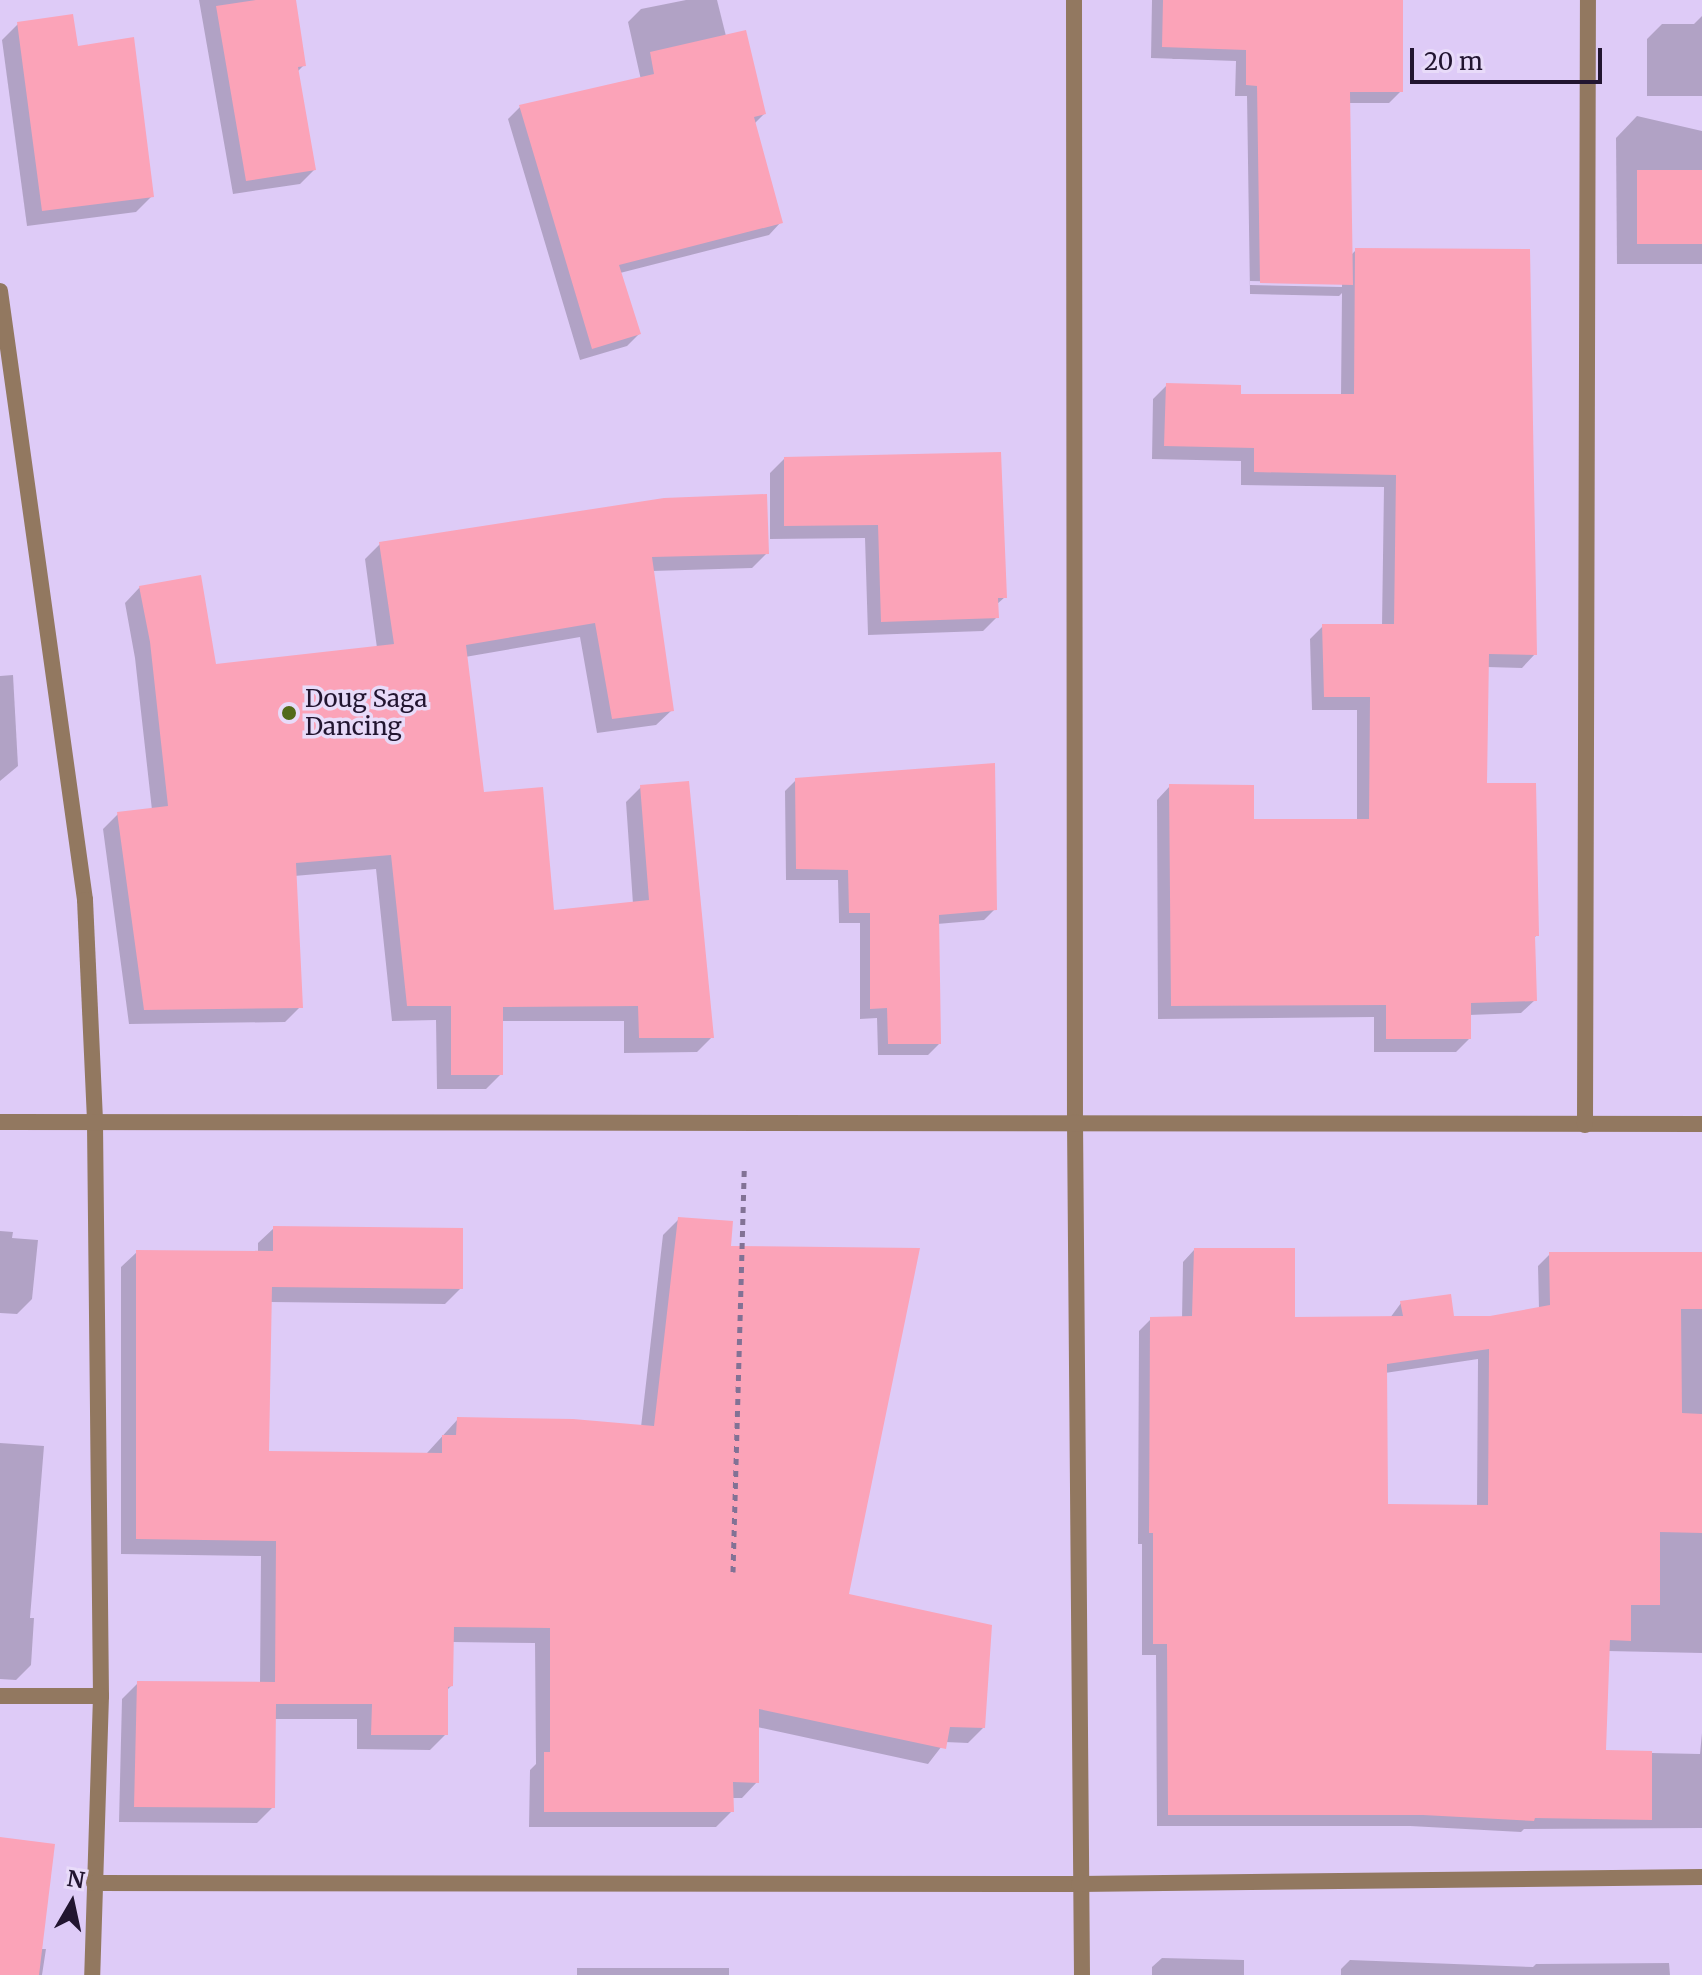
<!DOCTYPE html>
<style>
body{margin:0}
#map{position:relative;width:1702px;height:1975px;overflow:hidden;background:#decbf7;font-family:Merriweather,serif}
div>[style]{position:absolute}
.shadow>*{inset:0;background:#0003;transform-origin:0 0}
.building>*{inset:0;background:#fba3b8;transform-origin:0 0}
.path>*{height:5px;margin-top:-2.5px;transform-origin:0;background:repeating-linear-gradient(90deg,#827295 0 6px,transparent 0 12px)}
.street>*{height:16px;margin:-8px;padding:0 8px;transform-origin:8px;border-radius:8px;background:#927860}
.dots>*{width:22px;height:22px;translate:-50% -50%;box-sizing:border-box;border:4px solid #e8dbf9;border-radius:50%}
span{translate:-50% -50%;white-space:nowrap;text-align:center;line-height:1.15;-webkit-text-stroke:7px #e8dbf9;paint-order:stroke}
.poi-label{font-size:24px;color:#221530}
.left{translate:0 -50%;text-align:left}
.north{position:absolute;left:32px;top:1863px;width:80px;height:80px;-webkit-text-stroke:6px #e8dbf9;paint-order:stroke;rotate:9deg;font-size:22px;font-weight:700;line-height:32px;text-align:center;color:#221530}
.north::after{content:'';display:block;margin:auto;width:28px;height:36px;background:#221530;clip-path:polygon(50% 0,100% 100%,50% 72%,0 100%)}
.scale{position:absolute;left:1410px;top:48px;width:192px;height:36px;box-sizing:border-box;border:4px solid #221530;border-top:0;padding-left:10px;font-size:24px;line-height:28px;white-space:nowrap;color:#221530;-webkit-text-stroke:6px #e8dbf9;paint-order:stroke}
</style>
<div id="map">
<div class="shadow">
<i style="clip-path:polygon(199px 0,294px 0,304px 65px,297px 72px,314px 170px,300px 184px,233px 194px)"></i>
<i style="clip-path:polygon(686px 0,717px 0,726px 36px,764px 114px,754px 124px,781px 222px,769px 235px,620px 273px,639px 334px,627px 346px,580px 360px,508px 119px,520px 107px,641px 80px,628px 22px,641px 9px)"></i>
<i style="clip-path:polygon(evenodd,1152px 0,1401px 0,1401px 91px,1389px 103px,1348px 103px,1350px 256px,1356px 250px,1535px 654px,1522px 668px,1487px 667px,1485px 785px,1537px 935px,1533px 939px,1535px 1000px,1521px 1013px,1469px 1015px,1469px 1039px,1456px 1052px,1374px 1052px,1374px 1017px,1158px 1019px,1157px 800px,1170px 786px,1252px 821px,1357px 821px,1357px 710px,1312px 710px,1310px 639px,1323px 626px,1382px 626px,1384px 487px,1241px 485px,1241px 461px,1152px 459px,1153px 399px,1167px 385px,1239px 396px,1341px 396px,1342px 293px,1339px 296px,1250px 294px,1247px 96px,1235px 96px,1236px 61px,1151px 58px,1152px 0,1250px 281px,1342px 283px,1342px 287px,1250px 285px,1250px 281px)"></i>
<i style="clip-path:polygon(1702px 16px,1702px 96px,1647px 96px,1647px 39px,1662px 24px,1694px 24px)"></i>
<i style="clip-path:polygon(18px 24px,77px 48px,152px 196px,136px 212px,27px 226px,2px 40px)"></i>
<i style="clip-path:polygon(1637px 116px,1702px 131px,1702px 264px,1617px 264px,1616px 138px)"></i>
<i style="clip-path:polygon(784px 459px,1005px 597px,996px 605px,997px 617px,983px 631px,868px 635px,865px 538px,770px 539px,770px 473px)"></i>
<i style="clip-path:polygon(380px 544px,767px 553px,752px 568px,652px 571px,672px 710px,656px 725px,597px 733px,580px 637px,465px 657px,482px 794px,552px 912px,633px 904px,626px 802px,641px 787px,712px 1037px,697px 1052px,624px 1053px,624px 1021px,501px 1021px,501px 1074px,486px 1089px,437px 1089px,436px 1020px,392px 1021px,376px 869px,294px 876px,300px 1007px,285px 1022px,129px 1024px,103px 829px,118px 814px,152px 810px,135px 658px,125px 603px,140px 587px,214px 666px,377px 648px,365px 559px)"></i>
<i style="clip-path:polygon(13px 675px,18px 766px,0 781px,0 676px)"></i>
<i style="clip-path:polygon(796px 780px,995px 909px,984px 920px,937px 924px,939px 1044px,928px 1055px,878px 1055px,877px 1018px,860px 1019px,860px 923px,839px 923px,838px 880px,786px 880px,785px 791px)"></i>
<i style="clip-path:polygon(679px 1219px,729px 1248px,846px 1595px,984px 1727px,968px 1743px,945px 1742px,928px 1764px,757px 1727px,757px 1782px,742px 1798px,731px 1798px,732px 1811px,716px 1827px,529px 1827px,530px 1770px,536px 1764px,535px 1643px,452px 1642px,451px 1686px,446px 1691px,446px 1734px,430px 1750px,357px 1749px,357px 1719px,274px 1719px,273px 1807px,257px 1823px,119px 1822px,122px 1699px,138px 1683px,260px 1683px,261px 1556px,121px 1554px,121px 1267px,137px 1252px,258px 1253px,258px 1243px,274px 1228px,461px 1288px,445px 1304px,270px 1302px,267px 1453px,427px 1453px,458px 1419px,641px 1427px,663px 1235px)"></i>
<i style="clip-path:polygon(0 1231px,13px 1232px,12px 1238px,38px 1240px,32px 1299px,17px 1314px,0 1313px)"></i>
<i style="clip-path:polygon(evenodd,1194px 1250px,1293px 1319px,1390px 1318px,1401px 1303px,1452px 1318px,1490px 1318px,1539px 1309px,1538px 1266px,1550px 1254px,1702px 1252px,1702px 1653px,1607px 1651px,1604px 1752px,1700px 1754px,1702px 1733px,1702px 1828px,1524px 1829px,1521px 1832px,1410px 1826px,1157px 1826px,1156px 1655px,1142px 1655px,1142px 1544px,1138px 1544px,1139px 1331px,1151px 1319px,1182px 1319px,1183px 1262px,1194px 1250px,1478px 1359px,1477px 1507px,1386px 1506px,1385px 1373px,1478px 1359px)"></i>
<i style="clip-path:polygon(0 1443px,44px 1446px,30px 1618px,34px 1618px,31px 1665px,16px 1680px,0 1679px)"></i>
<i style="clip-path:polygon(0 1839px,41px 1949px,46px 1949px,42px 1975px,0 1975px)"></i>
<i style="clip-path:polygon(1162px 1958px,1244px 1960px,1244px 1975px,1152px 1975px,1152px 1967px)"></i>
<i style="clip-path:polygon(1350px 1960px,1533px 1967px,1536px 1964px,1669px 1963px,1670px 1975px,1341px 1975px,1341px 1969px)"></i>
<i style="left:577px;top:1968px;width:152px;height:10px"></i>
</div>
<div class="building">
<i style="clip-path:polygon(256px 0,296px 0,306px 66px,298px 67px,316px 170px,246px 181px,216px 6px)"></i>
<i style="clip-path:polygon(1163px 0,1403px 0,1403px 92px,1350px 92px,1353px 285px,1260px 283px,1257px 86px,1246px 85px,1246px 50px,1162px 47px)"></i>
<i style="clip-path:polygon(73px 14px,78px 46px,134px 37px,154px 197px,42px 211px,17px 22px)"></i>
<i style="clip-path:polygon(746px 30px,766px 114px,754px 117px,783px 223px,619px 265px,641px 334px,592px 349px,519px 105px,654px 74px,650px 52px)"></i>
<i style="left:1637px;top:170px;width:65px;height:74px"></i>
<i style="clip-path:polygon(1355px 248px,1530px 249px,1537px 655px,1489px 654px,1487px 783px,1536px 783px,1539px 936px,1535px 936px,1537px 1001px,1471px 1003px,1471px 1039px,1386px 1039px,1386px 1005px,1171px 1006px,1169px 784px,1254px 785px,1254px 819px,1369px 819px,1370px 697px,1324px 697px,1322px 624px,1394px 624px,1396px 475px,1254px 472px,1254px 448px,1164px 446px,1166px 383px,1241px 385px,1241px 394px,1354px 394px)"></i>
<i style="clip-path:polygon(1001px 452px,1007px 598px,998px 598px,999px 618px,881px 622px,878px 525px,784px 526px,784px 457px)"></i>
<i style="clip-path:polygon(767px 494px,769px 554px,652px 557px,674px 711px,612px 719px,595px 623px,466px 645px,484px 792px,543px 787px,554px 910px,649px 900px,640px 785px,689px 781px,714px 1038px,639px 1038px,638px 1006px,503px 1007px,503px 1075px,451px 1075px,451px 1006px,407px 1006px,391px 855px,296px 863px,303px 1008px,144px 1010px,117px 812px,168px 806px,150px 642px,139px 586px,201px 575px,216px 664px,394px 644px,379px 542px,664px 498px)"></i>
<i style="clip-path:polygon(995px 763px,997px 910px,939px 915px,941px 1044px,888px 1044px,887px 1008px,870px 1009px,870px 913px,849px 913px,848px 870px,796px 869px,795px 778px)"></i>
<i style="clip-path:polygon(678px 1217px,733px 1221px,731px 1246px,920px 1248px,849px 1594px,992px 1625px,985px 1728px,950px 1727px,946px 1749px,759px 1709px,759px 1783px,733px 1782px,734px 1812px,544px 1812px,544px 1752px,550px 1752px,550px 1628px,454px 1627px,453px 1686px,448px 1687px,448px 1735px,371px 1735px,372px 1704px,276px 1704px,275px 1808px,134px 1807px,137px 1681px,275px 1682px,276px 1541px,136px 1539px,136px 1250px,273px 1251px,273px 1226px,463px 1228px,463px 1289px,272px 1287px,269px 1451px,442px 1453px,442px 1435px,456px 1435px,457px 1417px,573px 1419px,654px 1426px)"></i>
<i style="clip-path:polygon(evenodd,1194px 1248px,1295px 1248px,1295px 1317px,1403px 1316px,1400px 1301px,1451px 1294px,1454px 1316px,1490px 1316px,1550px 1305px,1549px 1252px,1702px 1252px,1702px 1309px,1681px 1309px,1682px 1413px,1702px 1414px,1702px 1533px,1660px 1532px,1660px 1605px,1631px 1605px,1631px 1641px,1610px 1640px,1606px 1750px,1652px 1751px,1652px 1820px,1535px 1818px,1534px 1821px,1423px 1815px,1168px 1815px,1167px 1644px,1153px 1644px,1153px 1533px,1149px 1533px,1150px 1317px,1192px 1316px,1194px 1248px,1489px 1349px,1488px 1505px,1388px 1504px,1387px 1364px,1489px 1349px)"></i>
<i style="clip-path:polygon(0 1837px,55px 1844px,39px 1975px,0 1975px)"></i>
</div>
<div class="path">
<i style="left:733px;top:1572px;width:406px;rotate:-88.4deg"></i>
</div>
<div class="street">
<i style="left:1074px;top:0;width:1122px;rotate:89.95deg"></i>
<i style="left:1075px;top:1122px;width:853px;rotate:89.53deg"></i>
<i style="left:0;top:291px;width:615px;rotate:82.05deg"></i>
<i style="left:85px;top:900px;width:224px;rotate:87.4deg"></i>
<i style="left:95px;top:1124px;width:572px;rotate:89.4deg"></i>
<i style="left:101px;top:1696px;width:279px;rotate:91.8deg"></i>
<i style="left:0;top:1122px;width:1702px;rotate:0.07deg"></i>
<i style="left:1585px;top:1125px;width:1125px;rotate:-89.85deg"></i>
<i style="left:0;top:1696px;width:101px"></i>
<i style="left:94px;top:1883px;width:985px;rotate:0.06deg"></i>
<i style="left:1079px;top:1884px;width:623px;rotate:-0.64deg"></i>
</div>
<div class="dots">
<i style="left:289px;top:713px;background:#526a19"></i>
</div>
<div class="poi-label">
<span class="left" style="left:305px;top:713px">Doug Saga<br>Dancing</span>
</div>
<div class="north">N</div>
<div class="scale">20 m</div>
</div>
